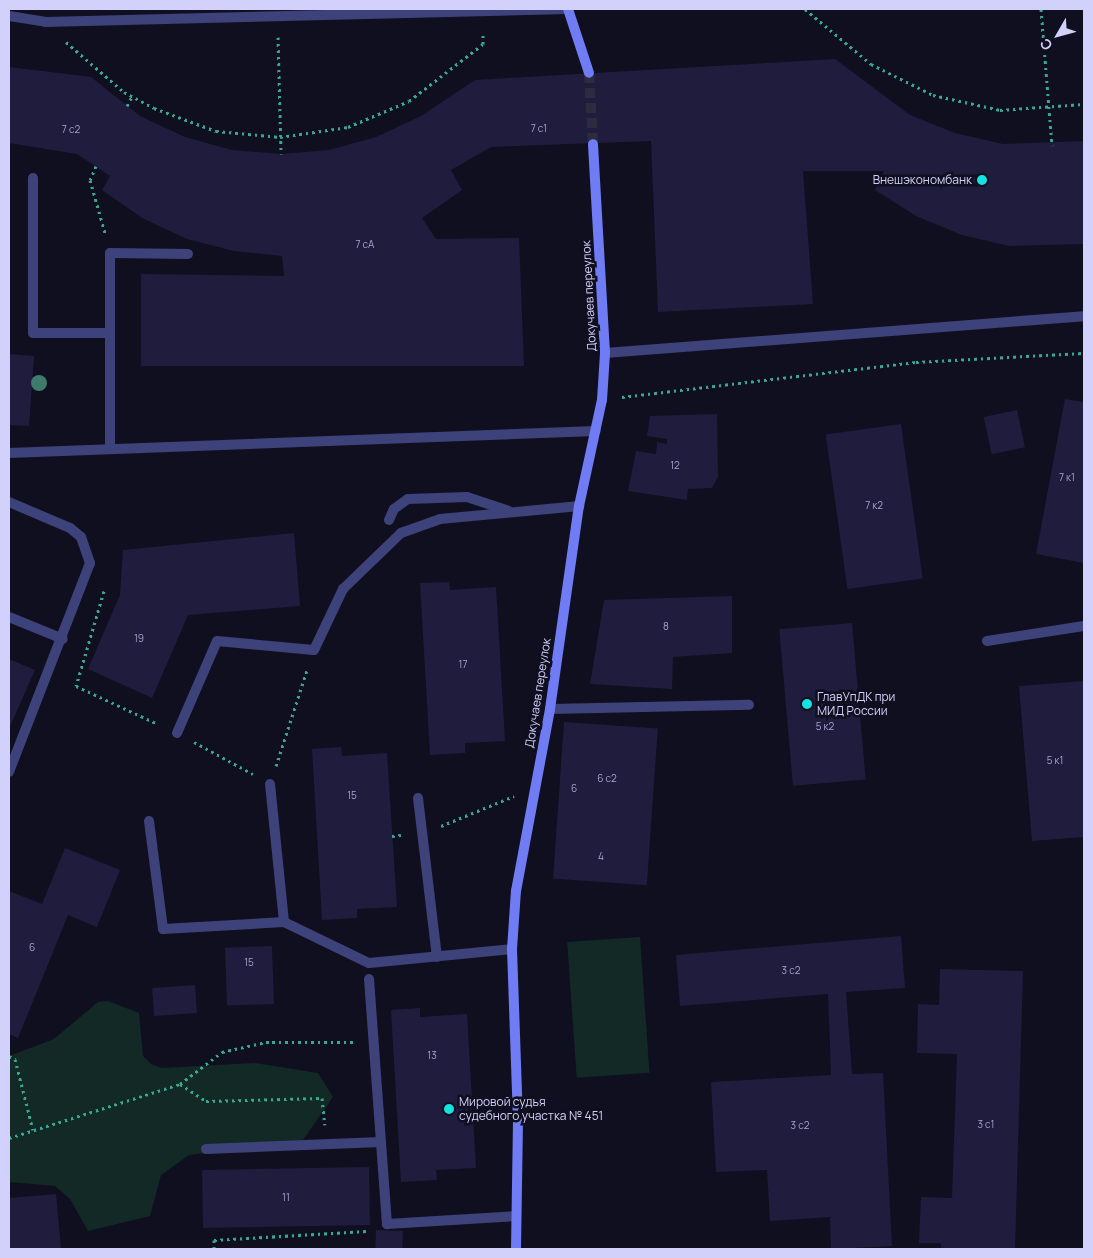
<!DOCTYPE html>
<meta charset="utf-8">
<style>
body{margin:0}
#map{position:relative;width:1093px;height:1258px;overflow:hidden;background:#0f0f1f;font-family:Manrope,sans-serif}
div>[style]{position:absolute}
.green>*{inset:0;background:#122925;transform-origin:0 0}
.building>*{inset:0;background:#1f1c3e;transform-origin:0 0}
.secondary-tunnel>*{height:10px;margin-top:-5px;transform-origin:0;background:repeating-linear-gradient(90deg,#2c2c40 0 10px,transparent 0 15px)}
.path>*{height:3px;margin-top:-1.5px;transform-origin:0;background:repeating-linear-gradient(90deg,#38a894 0 2.5px,transparent 0 6.5px)}
.lane>*{height:10px;margin:-5px;padding:0 5px;transform-origin:5px;border-radius:5px;background:#3e427a}
.secondary>*{height:10px;margin:-5px;padding:0 5px;transform-origin:5px;border-radius:5px;background:#707cf3}
.trees>*{width:16px;height:16px;margin:-8px;border-radius:50%;background:#3e7b6c}
.dots>*{width:14px;height:14px;translate:-50% -50%;box-sizing:border-box;border:2px solid #0f0f1f;border-radius:50%}
span{translate:-50% -50%;white-space:nowrap;text-align:center;line-height:1.15;-webkit-text-stroke:5px #0f0f1f;paint-order:stroke}
.number-label{font-size:10px;color:#a4a4cc}
.number-label span{-webkit-text-stroke-width:0}
.poi-label{font-size:12px;color:#d1d1fb}
.right{translate:-100% -50%;text-align:right}
.left{translate:0 -50%;text-align:left}
.street-label{font-size:12px;color:#d1d1fb}
.frame{position:absolute;inset:0;border:10px solid #d1d1fb;pointer-events:none}
.north{position:absolute;left:1033px;top:10px;width:50px;height:50px;-webkit-text-stroke:4px #0f0f1f;paint-order:stroke;rotate:232deg;font-size:14px;font-weight:700;line-height:20px;text-align:center;color:#d1d1fb}
.north::after{content:'';display:block;margin:auto;width:18px;height:22px;background:#d1d1fb;clip-path:polygon(50% 0,100% 100%,50% 72%,0 100%)}
</style>
<div id="map">
<div class="green">
<i style="left:640px;top:937px;width:136px;height:73px;rotate:86deg"></i>
<i style="clip-path:polygon(108px 1001px,139px 1013px,143px 1056px,151px 1064px,161px 1068px,255px 1063px,318px 1073px,333px 1097px,303px 1140px,189px 1155px,161px 1175px,150px 1216px,88px 1231px,70px 1199px,55px 1186px,9px 1182px,9px 1056px,54px 1039px,98px 1002px)"></i>
</div>
<div class="building">
<i style="clip-path:polygon(835px 59px,910px 115px,955px 133px,1003px 144px,1084px 141px,1084px 244px,1009px 246px,962px 235px,916px 216px,875px 190px,884px 171px,803px 171px,813px 304px,658px 312px,651px 141px,491px 147px,451px 170px,462px 190px,422px 218px,436px 239px,519px 238px,524px 366px,141px 366px,141px 274px,284px 276px,282px 256px,234px 251px,187px 239px,142px 218px,102px 190px,110px 176px,77px 154px,9px 143px,9px 67px,91px 77px,140px 116px,185px 137px,232px 150px,281px 154px,329px 150px,376px 137px,421px 116px,475px 80px)"></i>
<i style="clip-path:polygon(9px 354px,34px 356px,29px 426px,9px 425px)"></i>
<i style="clip-path:polygon(1065px 399px,1084px 402px,1084px 563px,1036px 554px)"></i>
<i style="left:1017px;top:410px;width:38px;height:34px;rotate:78deg"></i>
<i style="clip-path:polygon(717px 414px,718px 477px,712px 488px,688px 489px,687px 500px,628px 491px,636px 451px,656px 454px,657px 442px,667px 444px,667px 439px,647px 436px,650px 416px)"></i>
<i style="left:901px;top:424px;width:156px;height:76px;rotate:82deg"></i>
<i style="clip-path:polygon(294px 533px,300px 606px,188px 615px,152px 698px,88px 669px,120px 595px,123px 550px)"></i>
<i style="clip-path:polygon(449px 582px,450px 590px,496px 587px,505px 741px,465px 743px,465px 753px,430px 755px,420px 583px)"></i>
<i style="clip-path:polygon(732px 596px,732px 653px,673px 657px,672px 689px,590px 684px,604px 600px)"></i>
<i style="left:852px;top:623px;width:157px;height:73px;rotate:85deg"></i>
<i style="clip-path:polygon(9px 659px,35px 670px,9px 729px)"></i>
<i style="clip-path:polygon(1084px 681px,1084px 837px,1032px 841px,1019px 686px)"></i>
<i style="left:564px;top:722px;width:94px;height:157px;rotate:4deg"></i>
<i style="clip-path:polygon(341px 747px,342px 756px,387px 753px,397px 907px,357px 909px,357px 918px,322px 920px,312px 749px)"></i>
<i style="clip-path:polygon(65px 848px,120px 870px,97px 927px,68px 915px,18px 1038px,9px 1034px,9px 891px,42px 904px)"></i>
<i style="clip-path:polygon(901px 936px,905px 988px,846px 992px,852px 1074px,883px 1073px,892px 1246px,831px 1249px,830px 1217px,770px 1221px,767px 1170px,716px 1172px,711px 1082px,831px 1075px,828px 994px,680px 1006px,676px 955px)"></i>
<i style="left:272px;top:946px;width:58px;height:47px;rotate:88deg"></i>
<i style="clip-path:polygon(940px 969px,1023px 971px,1015px 1249px,941px 1249px,941px 1243px,919px 1243px,921px 1197px,952px 1198px,957px 1054px,917px 1053px,918px 1004px,939px 1005px)"></i>
<i style="left:195px;top:985px;width:28px;height:43px;rotate:86deg"></i>
<i style="clip-path:polygon(420px 1008px,420px 1017px,467px 1014px,476px 1168px,436px 1170px,437px 1180px,401px 1182px,391px 1010px)"></i>
<i style="left:369px;top:1167px;width:58px;height:167px;rotate:89deg"></i>
<i style="clip-path:polygon(56px 1194px,61px 1249px,9px 1249px,9px 1198px)"></i>
<i style="left:376px;top:1230px;width:27px;height:19px;rotate:2deg"></i>
</div>
<div class="secondary-tunnel">
<i style="left:589px;top:73px;width:71px;rotate:86.8deg"></i>
</div>
<div class="path">
<i style="left:805px;top:9px;width:86px;rotate:39.8deg"></i>
<i style="left:871px;top:64px;width:69px;rotate:26.6deg"></i>
<i style="left:933px;top:95px;width:69px;rotate:12.6deg"></i>
<i style="left:1000px;top:110px;width:84px;rotate:-4.1deg"></i>
<i style="left:1041px;top:9px;width:137px;rotate:85.4deg"></i>
<i style="left:278px;top:37px;width:117px;rotate:88.5deg"></i>
<i style="left:66px;top:42px;width:77px;rotate:40.8deg"></i>
<i style="left:124px;top:92px;width:34px;rotate:28deg"></i>
<i style="left:154px;top:108px;width:66px;rotate:20.4deg"></i>
<i style="left:216px;top:131px;width:64px;rotate:5.4deg"></i>
<i style="left:280px;top:137px;width:69px;rotate:-8.4deg"></i>
<i style="left:348px;top:127px;width:66px;rotate:-23.1deg"></i>
<i style="left:409px;top:101px;width:93px;rotate:-37.6deg"></i>
<i style="left:483px;top:44px;width:12px;rotate:-90deg"></i>
<i style="left:127px;top:106px;width:11px;rotate:-63deg"></i>
<i style="left:96px;top:166px;width:15px;rotate:113deg"></i>
<i style="left:90px;top:180px;width:55px;rotate:74.2deg"></i>
<i style="left:622px;top:397px;width:296px;rotate:-6.8deg"></i>
<i style="left:916px;top:362px;width:168px;rotate:-3.1deg"></i>
<i style="left:104px;top:591px;width:99px;rotate:106.4deg"></i>
<i style="left:76px;top:686px;width:90px;rotate:24.9deg"></i>
<i style="left:194px;top:742px;width:67px;rotate:28.5deg"></i>
<i style="left:276px;top:766px;width:101px;rotate:-72.1deg"></i>
<i style="left:441px;top:826px;width:79px;rotate:-22.3deg"></i>
<i style="left:392px;top:836px;width:9px;rotate:-6deg"></i>
<i style="left:9px;top:1056px;width:7px;rotate:27deg"></i>
<i style="left:15px;top:1059px;width:73px;rotate:75.8deg"></i>
<i style="left:180px;top:1084px;width:31px;rotate:33deg"></i>
<i style="left:206px;top:1101px;width:116px;rotate:-1.5deg"></i>
<i style="left:322px;top:1098px;width:27px;rotate:84deg"></i>
<i style="left:9px;top:1138px;width:179px;rotate:-17.5deg"></i>
<i style="left:180px;top:1084px;width:53px;rotate:-37.3deg"></i>
<i style="left:222px;top:1052px;width:45px;rotate:-12.8deg"></i>
<i style="left:266px;top:1042px;width:87px"></i>
<i style="left:214px;top:1249px;width:9px;rotate:-90deg"></i>
<i style="left:214px;top:1240px;width:153px;rotate:-3.4deg"></i>
</div>
<div class="lane">
<i style="left:9px;top:16px;width:36px;rotate:9deg"></i>
<i style="left:45px;top:22px;width:523px;rotate:-1.42deg"></i>
<i style="left:33px;top:178px;width:155px;rotate:90deg"></i>
<i style="left:33px;top:333px;width:77px"></i>
<i style="left:605px;top:353px;width:480px;rotate:-4.4deg"></i>
<i style="left:110px;top:449px;width:196px;rotate:-90deg"></i>
<i style="left:110px;top:253px;width:78px;rotate:0.7deg"></i>
<i style="left:9px;top:453px;width:587px;rotate:-2.15deg"></i>
<i style="left:9px;top:502px;width:66px;rotate:23.1deg"></i>
<i style="left:70px;top:528px;width:14px;rotate:39deg"></i>
<i style="left:81px;top:537px;width:28px;rotate:71deg"></i>
<i style="left:90px;top:563px;width:224px;rotate:111.2deg"></i>
<i style="left:389px;top:520px;width:12px;rotate:-66deg"></i>
<i style="left:394px;top:509px;width:17px;rotate:-36deg"></i>
<i style="left:408px;top:499px;width:59px;rotate:-1.9deg"></i>
<i style="left:467px;top:497px;width:44px;rotate:18.4deg"></i>
<i style="left:9px;top:617px;width:58px;rotate:22.2deg"></i>
<i style="left:987px;top:641px;width:98px;rotate:-8.8deg"></i>
<i style="left:550px;top:709px;width:199px;rotate:-1.2deg"></i>
<i style="left:177px;top:733px;width:100px;rotate:-66.5deg"></i>
<i style="left:217px;top:641px;width:97px;rotate:5.3deg"></i>
<i style="left:314px;top:650px;width:68px;rotate:-64.6deg"></i>
<i style="left:343px;top:589px;width:81px;rotate:-44deg"></i>
<i style="left:401px;top:533px;width:41px;rotate:-19.7deg"></i>
<i style="left:440px;top:519px;width:140px;rotate:-5.3deg"></i>
<i style="left:270px;top:784px;width:139px;rotate:84.2deg"></i>
<i style="left:284px;top:922px;width:94px;rotate:25.8deg"></i>
<i style="left:369px;top:963px;width:144px;rotate:-5.6deg"></i>
<i style="left:418px;top:798px;width:160px;rotate:83.2deg"></i>
<i style="left:149px;top:821px;width:109px;rotate:82.6deg"></i>
<i style="left:163px;top:929px;width:121px;rotate:-3.3deg"></i>
<i style="left:369px;top:979px;width:246px;rotate:85.8deg"></i>
<i style="left:387px;top:1224px;width:129px;rotate:-3.5deg"></i>
<i style="left:206px;top:1149px;width:175px;rotate:-2.3deg"></i>
</div>
<div class="secondary">
<i style="left:568px;top:9px;width:67px;rotate:71.8deg"></i>
<i style="left:516px;top:1249px;width:128px;rotate:-89.1deg"></i>
<i style="left:518px;top:1121px;width:172px;rotate:-92deg"></i>
<i style="left:512px;top:949px;width:58px;rotate:-86.1deg"></i>
<i style="left:516px;top:891px;width:185px;rotate:-79.4deg"></i>
<i style="left:550px;top:709px;width:205px;rotate:-81.9deg"></i>
<i style="left:579px;top:506px;width:108px;rotate:-77.8deg"></i>
<i style="left:602px;top:400px;width:47px;rotate:-86.3deg"></i>
<i style="left:605px;top:353px;width:209px;rotate:-93.3deg"></i>
</div>
<div class="trees">
<i style="left:39px;top:383px"></i>
</div>
<div class="dots">
<i style="left:982px;top:180px;background:#14e4e1"></i>
<i style="left:807px;top:704px;background:#14e4e1"></i>
<i style="left:449px;top:1109px;background:#14e4e1"></i>
</div>
<div class="number-label">
<span style="left:539px;top:129px">7 с1</span>
<span style="left:71px;top:130px">7 с2</span>
<span style="left:365px;top:245px">7 сА</span>
<span style="left:675px;top:466px">12</span>
<span style="left:1067px;top:478px">7 к1</span>
<span style="left:874px;top:506px">7 к2</span>
<span style="left:666px;top:627px">8</span>
<span style="left:139px;top:639px">19</span>
<span style="left:463px;top:665px">17</span>
<span style="left:825px;top:727px">5 к2</span>
<span style="left:1055px;top:761px">5 к1</span>
<span style="left:607px;top:779px">6 с2</span>
<span style="left:574px;top:789px">6</span>
<span style="left:352px;top:796px">15</span>
<span style="left:601px;top:857px">4</span>
<span style="left:32px;top:948px">6</span>
<span style="left:249px;top:963px">15</span>
<span style="left:791px;top:971px">3 с2</span>
<span style="left:432px;top:1056px">13</span>
<span style="left:986px;top:1125px">3 с1</span>
<span style="left:800px;top:1126px">3 с2</span>
<span style="left:286px;top:1198px">11</span>
</div>
<div class="poi-label">
<span class="right" style="left:972px;top:180px">Внешэкономбанк</span>
<span class="left" style="left:817px;top:704px">ГлавУпДК при<br>МИД России</span>
<span class="left" style="left:459px;top:1109px">Мировой судья<br>судебного участка № 451</span>
</div>
<div class="street-label">
<span style="left:589px;top:296px;rotate:-93deg">Докучаев переулок</span>
<span style="left:538px;top:693px;rotate:-81deg">Докучаев переулок</span>
</div>
<div class="frame"></div>
<div class="north">С</div>
</div>
